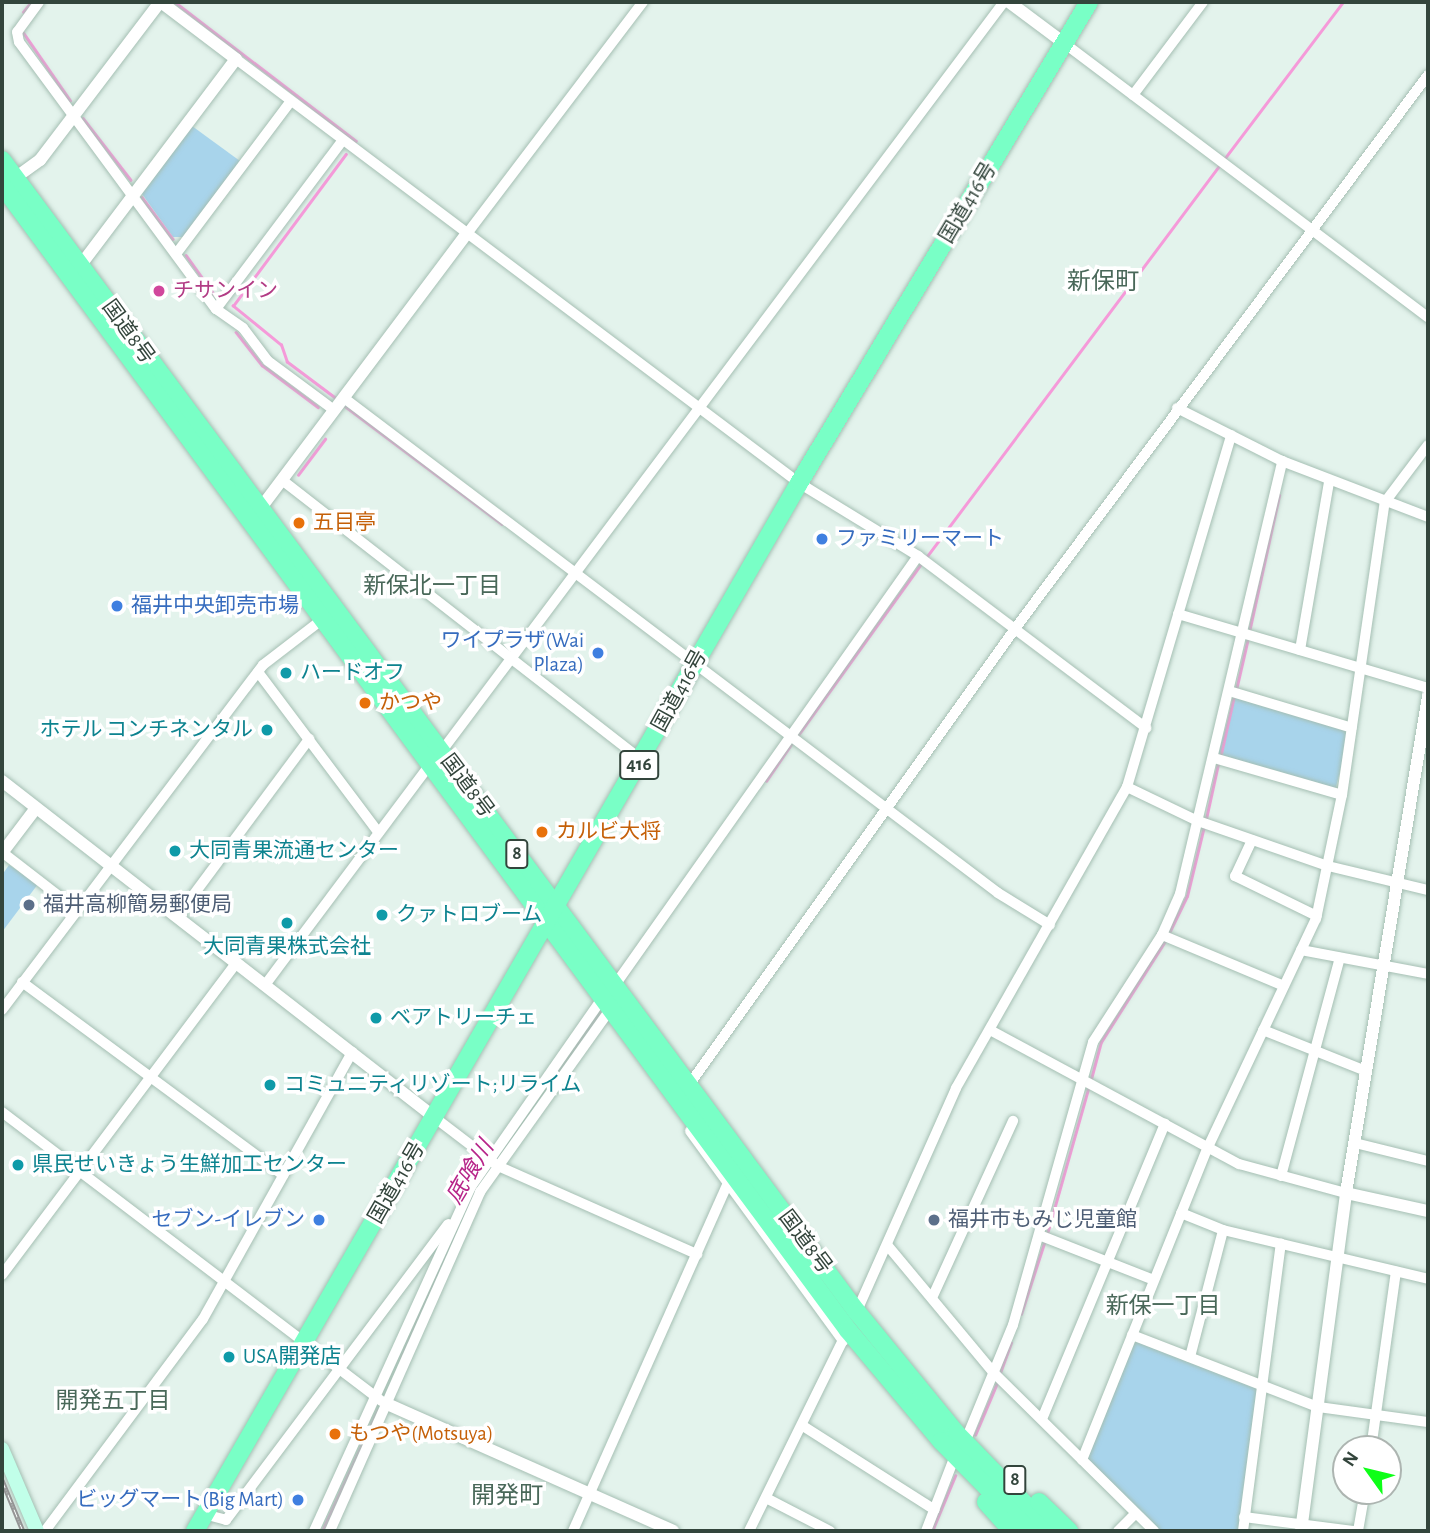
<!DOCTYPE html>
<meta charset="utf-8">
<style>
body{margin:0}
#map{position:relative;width:1430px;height:1533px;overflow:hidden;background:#e3f3ec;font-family:"Alegreya Sans","Noto Sans JP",sans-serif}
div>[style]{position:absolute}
.green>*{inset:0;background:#a8d4eb;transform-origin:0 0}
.stream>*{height:2.5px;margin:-1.25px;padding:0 1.25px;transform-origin:1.25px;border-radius:1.25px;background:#f59ad9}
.roads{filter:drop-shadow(0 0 2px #a5bfb3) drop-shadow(0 0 2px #a5bfb3)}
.minor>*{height:10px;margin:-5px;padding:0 5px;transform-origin:5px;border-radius:5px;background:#fff}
.tertiary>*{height:12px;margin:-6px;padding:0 6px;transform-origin:6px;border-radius:6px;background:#fff}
.secondary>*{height:14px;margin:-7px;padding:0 7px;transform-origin:7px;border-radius:7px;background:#c1ffe9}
.trunk>*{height:18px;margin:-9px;padding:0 9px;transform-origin:9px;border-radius:9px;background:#79ffc6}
.rail>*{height:5px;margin-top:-2.5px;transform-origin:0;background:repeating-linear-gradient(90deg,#fff 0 8px,#949494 0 16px);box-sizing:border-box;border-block:2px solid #949494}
.dots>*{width:19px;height:19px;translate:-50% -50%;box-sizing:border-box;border:4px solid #fff;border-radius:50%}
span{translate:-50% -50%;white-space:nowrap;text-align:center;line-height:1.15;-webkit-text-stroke:7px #fff;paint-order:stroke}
.shield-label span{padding:2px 5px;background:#fff;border:2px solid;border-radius:5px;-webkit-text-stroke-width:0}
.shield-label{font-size:19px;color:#33453c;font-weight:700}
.street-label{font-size:21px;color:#33453c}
.hotel-label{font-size:21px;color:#b23c85}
.left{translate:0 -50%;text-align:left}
.food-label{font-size:21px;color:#c56008}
.shop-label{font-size:21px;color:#366cbe}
.right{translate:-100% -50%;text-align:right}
.culture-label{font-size:21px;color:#0d838f}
.service-label{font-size:21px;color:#4e5e75}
.neighbourhood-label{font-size:23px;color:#496859}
.water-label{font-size:23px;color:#b72589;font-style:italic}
.quarter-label{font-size:24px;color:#496859}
.frame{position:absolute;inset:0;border:4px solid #33453c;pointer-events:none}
.north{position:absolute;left:1332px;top:1435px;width:70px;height:70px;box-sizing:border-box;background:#fff;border:2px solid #adb5b1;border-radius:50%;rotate:304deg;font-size:19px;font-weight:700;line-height:28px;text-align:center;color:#33453c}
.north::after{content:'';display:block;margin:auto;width:24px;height:32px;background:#0eff18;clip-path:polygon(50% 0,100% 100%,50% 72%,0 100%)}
</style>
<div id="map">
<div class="green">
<i style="clip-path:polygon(192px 126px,240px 161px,183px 237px,173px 237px,142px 194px)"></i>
<i style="left:1234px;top:696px;width:122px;height:66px;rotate:15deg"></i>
<i style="clip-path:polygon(9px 865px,38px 884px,2px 932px,2px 875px)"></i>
<i style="clip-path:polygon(1132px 1335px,1262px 1385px,1243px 1531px,1154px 1531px,1082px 1460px)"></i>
</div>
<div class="stream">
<i style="left:175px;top:2px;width:228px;rotate:37.5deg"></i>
<i style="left:23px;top:12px;width:13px;rotate:-51deg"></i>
<i style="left:23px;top:32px;width:83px;rotate:55.3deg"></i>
<i style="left:83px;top:118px;width:78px;rotate:52.3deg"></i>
<i style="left:1225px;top:158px;width:196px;rotate:-52.9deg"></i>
<i style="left:142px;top:197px;width:52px;rotate:53.6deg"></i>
<i style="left:186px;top:255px;width:48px;rotate:54.3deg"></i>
<i style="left:236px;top:332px;width:42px;rotate:51.8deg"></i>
<i style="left:262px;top:365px;width:70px;rotate:36.9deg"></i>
<i style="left:335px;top:398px;width:60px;rotate:-143.1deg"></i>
<i style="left:287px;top:362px;width:18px;rotate:-109deg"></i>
<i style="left:281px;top:345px;width:62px;rotate:-140.9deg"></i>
<i style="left:233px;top:306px;width:189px;rotate:-53.4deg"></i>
<i style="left:345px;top:406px;width:196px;rotate:36.9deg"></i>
<i style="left:298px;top:475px;width:45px;rotate:-53.1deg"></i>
<i style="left:925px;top:559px;width:494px;rotate:-53.2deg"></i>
<i style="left:1249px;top:632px;width:140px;rotate:-77.6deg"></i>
<i style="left:1236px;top:690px;width:53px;rotate:-77deg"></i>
<i style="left:796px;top:738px;width:214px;rotate:-54.3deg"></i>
<i style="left:1220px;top:758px;width:64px;rotate:-77.3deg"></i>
<i style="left:766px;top:781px;width:46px;rotate:-55.6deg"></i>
<i style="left:1206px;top:819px;width:56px;rotate:-77.7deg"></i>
<i style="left:1168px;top:935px;width:43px;rotate:-64deg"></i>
<i style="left:1187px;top:896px;width:72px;rotate:-76.3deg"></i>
<i style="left:558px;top:1071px;width:77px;rotate:-54.5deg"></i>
<i style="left:1091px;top:1079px;width:38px;rotate:-75deg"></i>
<i style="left:1101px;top:1042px;width:120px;rotate:-57.6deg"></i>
<i style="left:1047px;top:1234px;width:151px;rotate:-74.2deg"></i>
<i style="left:1021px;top:1314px;width:78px;rotate:-72deg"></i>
<i style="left:401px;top:1358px;width:154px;rotate:-66.3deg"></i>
<i style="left:1000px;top:1373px;width:32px;rotate:-70deg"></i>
<i style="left:975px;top:1435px;width:56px;rotate:-67.1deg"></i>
<i style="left:322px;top:1531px;width:134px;rotate:-65.3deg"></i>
<i style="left:932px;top:1531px;width:60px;rotate:-67.3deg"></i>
</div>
<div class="roads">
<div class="minor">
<i style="left:39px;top:2px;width:37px;rotate:126deg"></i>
<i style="left:17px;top:32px;width:10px;rotate:79deg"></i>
<i style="left:19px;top:42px;width:332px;rotate:53.6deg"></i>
<i style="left:216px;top:309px;width:33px;rotate:35deg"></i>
<i style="left:243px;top:328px;width:41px;rotate:52.9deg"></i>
<i style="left:268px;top:361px;width:82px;rotate:36.6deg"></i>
<i style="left:1064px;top:43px;width:456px;rotate:37deg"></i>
<i style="left:236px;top:59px;width:705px;rotate:36.98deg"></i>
<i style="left:799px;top:483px;width:140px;rotate:31.5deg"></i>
<i style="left:918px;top:556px;width:286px;rotate:37deg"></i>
<i style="left:1133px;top:95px;width:116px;rotate:-53deg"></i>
<i style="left:466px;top:235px;width:293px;rotate:-52.8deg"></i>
<i style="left:176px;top:254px;width:191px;rotate:-53.1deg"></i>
<i style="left:216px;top:309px;width:211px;rotate:-53.1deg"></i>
<i style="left:344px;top:398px;width:820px;rotate:37.12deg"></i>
<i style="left:998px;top:893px;width:61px;rotate:31.6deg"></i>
<i style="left:1177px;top:408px;width:118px;rotate:26.8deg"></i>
<i style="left:1282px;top:461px;width:156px;rotate:21deg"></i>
<i style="left:282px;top:480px;width:456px;rotate:37.9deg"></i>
<i style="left:1178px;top:614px;width:261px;rotate:16.5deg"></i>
<i style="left:1300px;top:650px;width:170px;rotate:-80.2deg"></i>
<i style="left:258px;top:672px;width:201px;rotate:53.1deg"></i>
<i style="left:1229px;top:691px;width:128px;rotate:16.7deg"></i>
<i style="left:441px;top:752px;width:938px;rotate:-53.11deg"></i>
<i style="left:1214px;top:758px;width:133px;rotate:16.1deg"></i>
<i style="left:1127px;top:787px;width:79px;rotate:25.6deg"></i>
<i style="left:1198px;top:821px;width:138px;rotate:19.1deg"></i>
<i style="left:1328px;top:866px;width:103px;rotate:13.5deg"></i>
<i style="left:1252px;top:840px;width:40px;rotate:115deg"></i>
<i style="left:1235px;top:876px;width:91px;rotate:26deg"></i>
<i style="left:2px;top:852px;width:95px;rotate:37.7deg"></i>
<i style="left:177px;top:917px;width:222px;rotate:-53.4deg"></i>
<i style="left:1162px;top:935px;width:132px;rotate:22.7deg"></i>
<i style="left:1301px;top:950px;width:129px;rotate:10.7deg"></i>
<i style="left:22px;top:982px;width:325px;rotate:36.5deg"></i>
<i style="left:265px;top:985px;width:277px;rotate:-53.2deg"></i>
<i style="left:615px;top:985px;width:525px;rotate:-54.77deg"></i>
<i style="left:2px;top:1010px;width:433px;rotate:-52.9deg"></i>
<i style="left:263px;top:665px;width:77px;rotate:-37.6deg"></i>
<i style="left:990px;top:1030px;width:283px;rotate:28.3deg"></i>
<i style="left:1239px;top:1164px;width:111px;rotate:15.2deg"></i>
<i style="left:1263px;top:1030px;width:111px;rotate:21.7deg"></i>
<i style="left:689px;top:1085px;width:559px;rotate:-54.46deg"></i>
<i style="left:1014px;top:630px;width:692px;rotate:-53.28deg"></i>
<i style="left:2px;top:1112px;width:477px;rotate:37.3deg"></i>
<i style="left:434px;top:1117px;width:81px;rotate:37.4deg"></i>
<i style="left:498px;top:1166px;width:218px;rotate:23.9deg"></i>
<i style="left:690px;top:1131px;width:260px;rotate:53.9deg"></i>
<i style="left:1355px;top:1143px;width:75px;rotate:13.9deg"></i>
<i style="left:1281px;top:1176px;width:226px;rotate:-74.9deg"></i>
<i style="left:1181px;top:1213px;width:45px;rotate:22deg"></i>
<i style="left:1223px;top:1230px;width:211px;rotate:13.4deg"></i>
<i style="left:1039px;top:1235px;width:123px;rotate:21.4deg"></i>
<i style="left:888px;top:1246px;width:165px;rotate:50.2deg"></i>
<i style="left:994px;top:1373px;width:225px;rotate:44.6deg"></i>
<i style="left:2px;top:1275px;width:390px;rotate:-53.1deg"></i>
<i style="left:932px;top:1298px;width:195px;rotate:-65.4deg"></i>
<i style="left:856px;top:1313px;width:246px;rotate:-66deg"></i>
<i style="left:956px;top:1088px;width:346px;rotate:-60.4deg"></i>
<i style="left:1127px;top:787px;width:367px;rotate:-73.5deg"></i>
<i style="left:1132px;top:1335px;width:199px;rotate:21.2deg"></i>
<i style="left:1318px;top:1407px;width:111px;rotate:7.8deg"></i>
<i style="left:1190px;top:1357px;width:131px;rotate:-75.4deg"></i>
<i style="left:1042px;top:1419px;width:320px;rotate:-67.4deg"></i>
<i style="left:803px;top:1426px;width:156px;rotate:32.5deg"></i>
<i style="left:965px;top:1442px;width:126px;rotate:-67.7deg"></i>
<i style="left:1013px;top:1325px;width:294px;rotate:-74.2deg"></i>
<i style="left:1093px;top:1042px;width:127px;rotate:-57.2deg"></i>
<i style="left:1162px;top:935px;width:45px;rotate:-66.3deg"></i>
<i style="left:1180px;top:894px;width:445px;rotate:-76.7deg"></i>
<i style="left:1371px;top:1449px;width:179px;rotate:-82deg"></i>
<i style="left:1082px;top:1460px;width:337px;rotate:-68.1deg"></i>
<i style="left:1208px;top:1147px;width:252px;rotate:-64.7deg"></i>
<i style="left:1316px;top:919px;width:127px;rotate:-78.2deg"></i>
<i style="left:1342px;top:795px;width:296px;rotate:-81.7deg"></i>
<i style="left:1385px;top:502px;width:71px;rotate:-53deg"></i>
<i style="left:768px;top:1499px;width:70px;rotate:27.3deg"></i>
<i style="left:204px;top:1514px;width:23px;rotate:15deg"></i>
<i style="left:226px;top:1520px;width:370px;rotate:-53.1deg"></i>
<i style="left:1244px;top:1517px;width:110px;rotate:7.3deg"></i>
<i style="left:45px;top:1531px;width:264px;rotate:-53.3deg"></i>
<i style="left:203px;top:1319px;width:306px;rotate:-60.8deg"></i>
<i style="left:314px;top:1531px;width:377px;rotate:-65.5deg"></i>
<i style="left:470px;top:1188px;width:234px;rotate:-55.1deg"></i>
<i style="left:330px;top:1531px;width:371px;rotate:-66.1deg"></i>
<i style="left:480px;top:1192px;width:227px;rotate:-54.5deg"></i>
<i style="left:573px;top:1531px;width:381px;rotate:-66deg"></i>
<i style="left:749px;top:1531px;width:226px;rotate:-63.8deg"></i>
<i style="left:926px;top:1531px;width:80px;rotate:-68.9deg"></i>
<i style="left:1118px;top:1531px;width:25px;rotate:-45deg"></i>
<i style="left:1243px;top:1531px;width:290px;rotate:-82.5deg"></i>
<i style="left:1358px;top:1531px;width:41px;rotate:-80.1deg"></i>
</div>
<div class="tertiary">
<i style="left:1009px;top:2px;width:69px;rotate:36.7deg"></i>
<i style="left:15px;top:178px;width:31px;rotate:-36deg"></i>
<i style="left:40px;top:160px;width:198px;rotate:-52.8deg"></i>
<i style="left:80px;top:266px;width:259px;rotate:-53deg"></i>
<i style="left:236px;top:59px;width:94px;rotate:-142.8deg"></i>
<i style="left:260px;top:509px;width:343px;rotate:-53.1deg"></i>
<i style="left:2px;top:781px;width:547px;rotate:37.87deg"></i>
<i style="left:2px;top:853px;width:56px;rotate:-52.9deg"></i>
<i style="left:1346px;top:1193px;width:84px;rotate:12.4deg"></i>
<i style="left:387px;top:1404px;width:313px;rotate:23.9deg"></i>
<i style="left:1301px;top:1531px;width:341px;rotate:-82.4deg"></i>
<i style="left:1346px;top:1193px;width:504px;rotate:-80.63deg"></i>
</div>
<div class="secondary">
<i style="left:2px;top:1449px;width:89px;rotate:66.9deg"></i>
</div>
<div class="trunk">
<i style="left:2px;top:160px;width:1435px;rotate:53.42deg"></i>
<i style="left:857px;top:1312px;width:156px;rotate:50.7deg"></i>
<i style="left:956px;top:1433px;width:136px;rotate:45.9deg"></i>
<i style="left:2px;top:185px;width:1424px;rotate:53.54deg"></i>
<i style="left:848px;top:1330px;width:145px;rotate:50deg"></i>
<i style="left:941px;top:1441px;width:127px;rotate:45.3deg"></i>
<i style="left:986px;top:1502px;width:39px;rotate:48deg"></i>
<i style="left:1039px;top:1502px;width:42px;rotate:44deg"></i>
<i style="left:195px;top:1531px;width:1210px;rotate:-60.04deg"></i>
<i style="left:799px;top:483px;width:562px;rotate:-58.91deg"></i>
</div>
</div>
<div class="rail">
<i style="left:2px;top:1480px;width:55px;rotate:67.6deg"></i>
</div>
<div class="dots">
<i style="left:159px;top:291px;background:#d1479c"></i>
<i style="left:299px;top:523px;background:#e8710a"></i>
<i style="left:822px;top:539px;background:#3f7fe0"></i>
<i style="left:117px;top:606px;background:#3f7fe0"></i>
<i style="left:598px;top:653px;background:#3f7fe0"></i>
<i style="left:286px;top:673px;background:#0f9aa8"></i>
<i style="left:365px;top:703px;background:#e8710a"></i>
<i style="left:267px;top:730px;background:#0f9aa8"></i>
<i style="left:542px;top:832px;background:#e8710a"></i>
<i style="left:175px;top:851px;background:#0f9aa8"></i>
<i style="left:29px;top:905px;background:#5c6f8a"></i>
<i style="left:382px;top:915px;background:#0f9aa8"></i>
<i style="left:287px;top:923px;background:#0f9aa8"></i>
<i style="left:376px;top:1018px;background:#0f9aa8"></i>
<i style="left:270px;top:1085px;background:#0f9aa8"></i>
<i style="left:18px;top:1165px;background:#0f9aa8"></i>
<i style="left:319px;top:1220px;background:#3f7fe0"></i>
<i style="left:934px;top:1220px;background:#5c6f8a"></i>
<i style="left:229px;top:1357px;background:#0f9aa8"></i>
<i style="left:335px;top:1434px;background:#e8710a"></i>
<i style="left:298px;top:1500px;background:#3f7fe0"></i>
</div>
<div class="shield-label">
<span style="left:639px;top:765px">416</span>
<span style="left:517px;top:854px">8</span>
<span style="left:1015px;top:1480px">8</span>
</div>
<div class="street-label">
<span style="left:968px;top:203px;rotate:-59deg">国道416号</span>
<span style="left:128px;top:332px;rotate:54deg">国道8号</span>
<span style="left:680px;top:691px;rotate:-61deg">国道416号</span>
<span style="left:467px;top:786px;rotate:53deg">国道8号</span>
<span style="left:397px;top:1183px;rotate:-60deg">国道416号</span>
<span style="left:805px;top:1242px;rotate:53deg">国道8号</span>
</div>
<div class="hotel-label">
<span class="left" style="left:173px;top:291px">チサンイン</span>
</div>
<div class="food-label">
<span class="left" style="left:313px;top:523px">五目亭</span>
<span class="left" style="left:379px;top:703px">かつや</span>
<span class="left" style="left:556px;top:832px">カルビ大将</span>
<span class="left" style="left:349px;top:1434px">もつや(Motsuya)</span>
</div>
<div class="shop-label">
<span class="left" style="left:836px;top:539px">ファミリーマート</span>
<span class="left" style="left:131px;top:606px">福井中央卸売市場</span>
<span class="right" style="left:584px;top:653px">ワイプラザ(Wai<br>Plaza)</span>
<span class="right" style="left:305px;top:1220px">セブン-イレブン</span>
<span class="right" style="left:284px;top:1500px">ビッグマート(Big Mart)</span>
</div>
<div class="culture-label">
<span class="left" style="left:300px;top:673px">ハードオフ</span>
<span class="right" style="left:253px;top:730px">ホテル コンチネンタル</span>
<span class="left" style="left:189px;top:851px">大同青果流通センター</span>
<span class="left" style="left:396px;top:915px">クァトロブーム</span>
<span style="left:287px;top:947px">大同青果株式会社</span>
<span class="left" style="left:390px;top:1018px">ベアトリーチェ</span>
<span class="left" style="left:284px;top:1085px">コミュニティリゾート;リライム</span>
<span class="left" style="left:32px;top:1165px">県民せいきょう生鮮加工センター</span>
<span class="left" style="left:243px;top:1357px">USA開発店</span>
</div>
<div class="service-label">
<span class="left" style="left:43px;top:905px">福井高柳簡易郵便局</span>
<span class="left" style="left:948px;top:1220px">福井市もみじ児童館</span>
</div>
<div class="neighbourhood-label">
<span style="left:432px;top:587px">新保北一丁目</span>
<span style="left:1163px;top:1307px">新保一丁目</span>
<span style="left:113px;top:1402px">開発五丁目</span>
</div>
<div class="water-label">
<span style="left:471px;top:1173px;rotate:-59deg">底喰川</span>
</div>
<div class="quarter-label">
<span style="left:1103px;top:283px">新保町</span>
<span style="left:507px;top:1497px">開発町</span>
</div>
<div class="frame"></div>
<div class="north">N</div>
</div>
